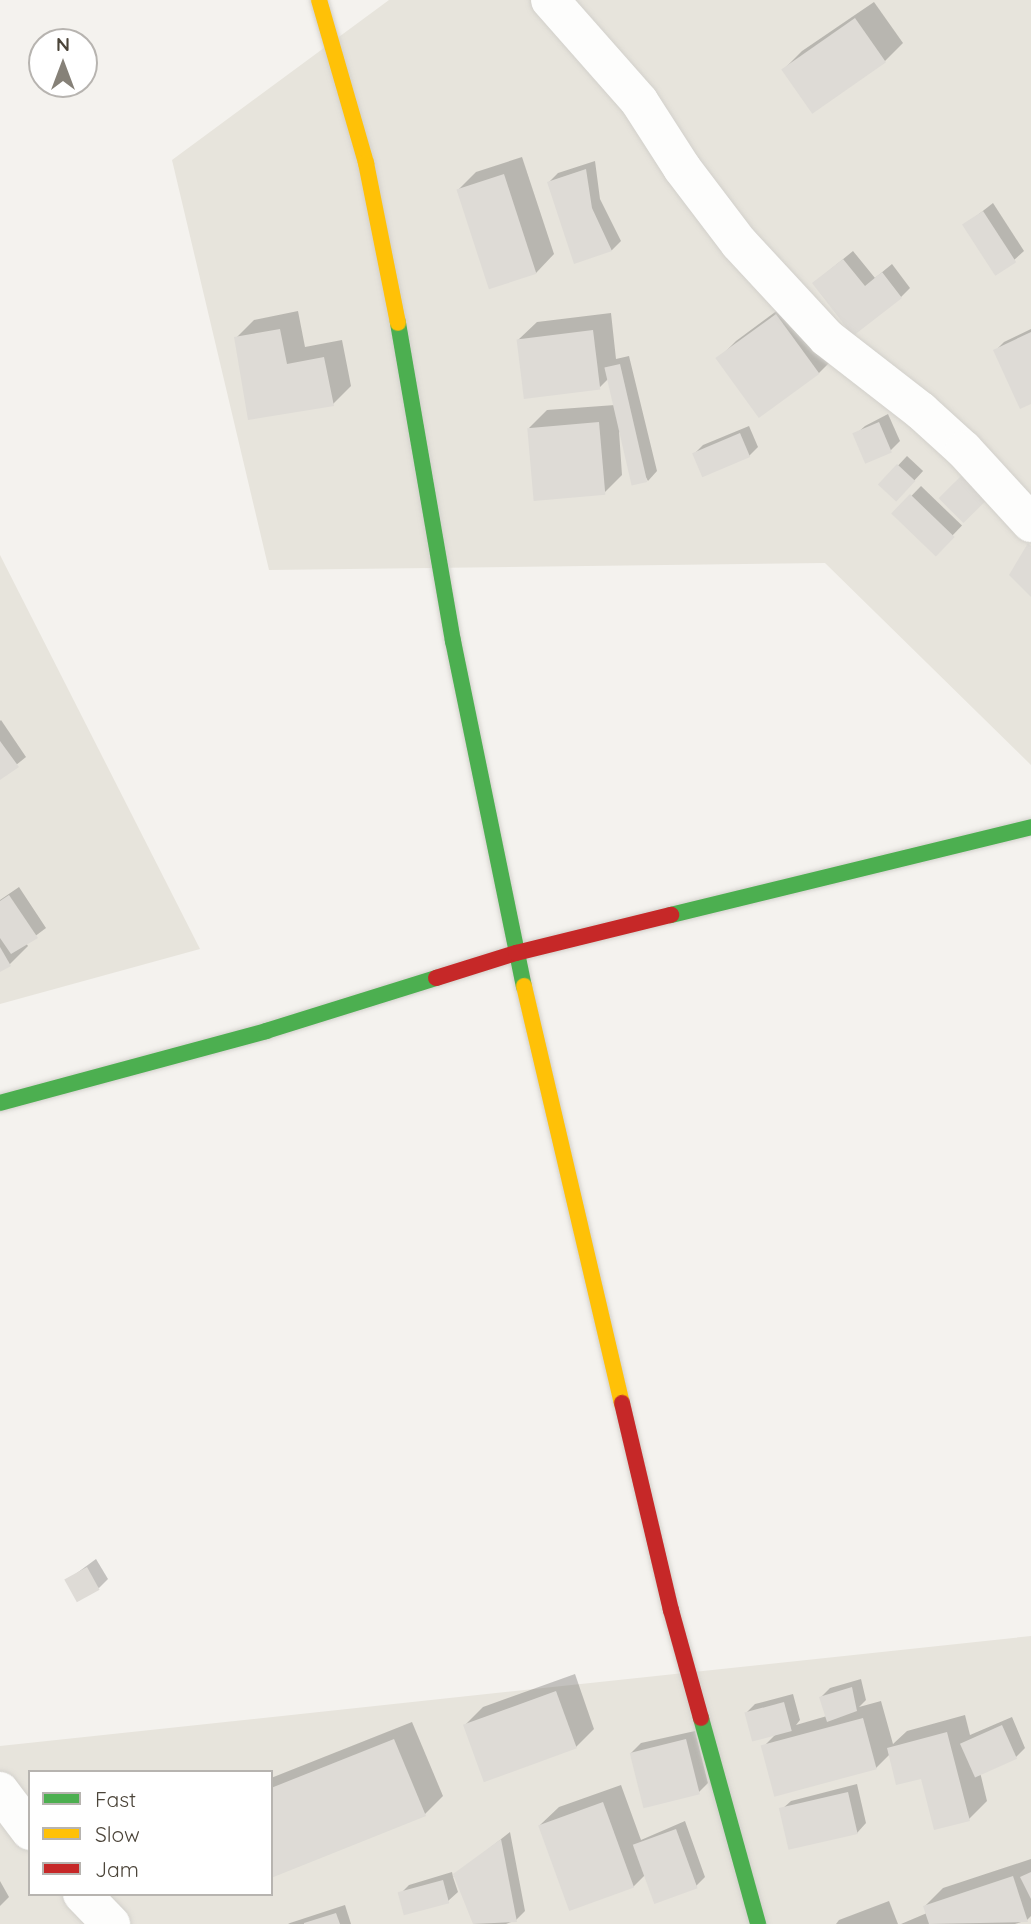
<!DOCTYPE html>
<style>
body{margin:0}
#map{position:relative;width:1031px;height:1924px;overflow:hidden;background:#f4f2ee;font-family:Quicksand,sans-serif}
div>[style]{position:absolute}
.residential>*{inset:0;background:#e7e4dc}
.shadow>*{inset:0;background:#0003;transform-origin:0 0}
.building>*{inset:0;background:#dedbd6;transform-origin:0 0}
.roads{filter:drop-shadow(0 0 2px #d2d0cb) drop-shadow(0 0 2px #d2d0cb)}
.street>*{height:38px;margin:-19px;padding:0 19px;transform-origin:19px;border-radius:19px;background:#fdfdfc}
.fast>*{height:16px;margin:-8px;padding:0 8px;transform-origin:8px;border-radius:8px;background:#4caf50}
.slow>*{height:16px;margin:-8px;padding:0 8px;transform-origin:8px;border-radius:8px;background:#ffc107}
.jam>*{height:16px;margin:-8px;padding:0 8px;transform-origin:8px;border-radius:8px;background:#c62828}
span{translate:-50% -50%;white-space:nowrap;text-align:center;line-height:1.15;-webkit-text-stroke:6px #fff;paint-order:stroke}
.legend{position:absolute;left:28px;top:1770px;width:245px;height:126px;box-sizing:border-box;background:#fff;border:2px solid #b7b4b0;margin:0;padding:9px 12px;list-style:none;font-size:21px;color:#4b4439}
.legend li{display:flex;align-items:center;gap:14px;height:35px}
.legend b{width:35px;border:2px solid #b7b4b0}
.north{position:absolute;left:28px;top:28px;width:70px;height:70px;box-sizing:border-box;background:#fff;border:2px solid #b7b4b0;border-radius:50%;rotate:0deg;font-size:19px;font-weight:700;line-height:28px;text-align:center;color:#4b4439}
.north::after{content:'';display:block;margin:auto;width:24px;height:32px;background:#868178;clip-path:polygon(50% 0,100% 100%,50% 72%,0 100%)}
</style>
<div id="map">
<div class="residential">
<i style="clip-path:polygon(389px 0,1031px 0,1031px 765px,825px 563px,269px 570px,172px 160px)"></i>
<i style="clip-path:polygon(0 555px,200px 949px,0 1004px)"></i>
<i style="clip-path:polygon(evenodd,1031px 1636px,1031px 1924px,0 1924px,0 1746px,1031px 1636px,30px 1772px,271px 1772px,271px 1894px,30px 1894px,30px 1772px)"></i>
</div>
<div class="shadow">
<i style="clip-path:polygon(874px 2px,903px 43px,885px 61px,784px 69px,802px 51px)"></i>
<i style="clip-path:polygon(522px 157px,554px 254px,536px 273px,458px 190px,476px 172px)"></i>
<i style="clip-path:polygon(595px 161px,600px 199px,621px 241px,612px 250px,575px 261px,549px 182px,558px 173px)"></i>
<i style="clip-path:polygon(993px 203px,1024px 251px,1014px 260px,965px 225px)"></i>
<i style="clip-path:polygon(853px 251px,875px 278px,892px 264px,910px 288px,901px 297px,814px 283px)"></i>
<i style="clip-path:polygon(794px 298px,837px 355px,819px 373px,718px 359px,736px 341px)"></i>
<i style="clip-path:polygon(298px 311px,305px 347px,342px 340px,351px 386px,333px 404px,236px 338px,254px 320px)"></i>
<i style="clip-path:polygon(611px 313px,616px 359px,629px 356px,657px 471px,648px 481px,619px 431px,622px 475px,604px 493px,529px 428px,547px 410px,615px 405px,608px 379px,599px 388px,518px 340px,537px 322px)"></i>
<i style="clip-path:polygon(1031px 329px,1031px 402px,995px 351px,1004px 342px)"></i>
<i style="clip-path:polygon(888px 414px,900px 441px,891px 450px,868px 462px,855px 435px,865px 426px)"></i>
<i style="clip-path:polygon(749px 426px,758px 447px,749px 456px,694px 454px,703px 445px)"></i>
<i style="left:907px;top:456px;width:22px;height:39px;rotate:43deg"></i>
<i style="left:921px;top:486px;width:57px;height:38px;rotate:44deg"></i>
<i style="clip-path:polygon(1px 720px,26px 757px,0 778px,0 721px)"></i>
<i style="clip-path:polygon(19px 887px,46px 928px,26px 943px,28px 946px,10px 964px,0 970px,0 900px)"></i>
<i style="clip-path:polygon(96px 1559px,108px 1579px,99px 1588px,66px 1581px)"></i>
<i style="clip-path:polygon(575px 1674px,594px 1729px,576px 1747px,465px 1725px,483px 1707px)"></i>
<i style="clip-path:polygon(861px 1679px,866px 1700px,859px 1707px,881px 1701px,893px 1744px,907px 1731px,965px 1715px,970px 1735px,1012px 1717px,1025px 1748px,1016px 1757px,980px 1772px,987px 1801px,969px 1819px,922px 1777px,890px 1754px,876px 1768px,763px 1747px,777px 1733px,746px 1713px,755px 1704px,793px 1694px,800px 1720px,796px 1725px,827px 1716px,821px 1697px,830px 1688px)"></i>
<i style="clip-path:polygon(412px 1722px,443px 1796px,425px 1814px,271px 1876px,271px 1778px)"></i>
<i style="clip-path:polygon(695px 1731px,708px 1783px,699px 1792px,631px 1753px,641px 1743px)"></i>
<i style="clip-path:polygon(857px 1784px,866px 1823px,857px 1833px,781px 1810px,791px 1801px)"></i>
<i style="clip-path:polygon(621px 1785px,641px 1840px,685px 1821px,705px 1877px,696px 1886px,646px 1874px,633px 1887px,540px 1825px,559px 1807px)"></i>
<i style="clip-path:polygon(510px 1832px,525px 1911px,516px 1920px,506px 1924px,474px 1924px,456px 1876px,453px 1877px,458px 1892px,448px 1901px,400px 1894px,409px 1885px,452px 1872px,453px 1877px)"></i>
<i style="clip-path:polygon(1031px 1859px,1031px 1916px,1027px 1920px,1015px 1924px,901px 1924px,927px 1913px,925px 1906px,943px 1888px)"></i>
<i style="clip-path:polygon(0 1881px,9px 1897px,0 1906px)"></i>
<i style="clip-path:polygon(889px 1901px,898px 1924px,836px 1924px,839px 1920px)"></i>
<i style="clip-path:polygon(345px 1905px,351px 1924px,288px 1924px,290px 1923px)"></i>
</div>
<div class="building">
<i style="left:855px;top:18px;width:54px;height:90px;rotate:55deg"></i>
<i style="clip-path:polygon(586px 169px,592px 208px,612px 251px,574px 264px,547px 182px)"></i>
<i style="left:504px;top:174px;width:105px;height:50px;rotate:72deg"></i>
<i style="left:983px;top:211px;width:61px;height:25px;rotate:57deg"></i>
<i style="clip-path:polygon(843px 259px,865px 286px,882px 272px,902px 298px,853px 336px,812px 283px)"></i>
<i style="left:776px;top:314px;width:74px;height:75px;rotate:54deg"></i>
<i style="clip-path:polygon(280px 329px,287px 364px,324px 357px,334px 406px,248px 420px,234px 337px)"></i>
<i style="left:593px;top:330px;width:60px;height:77px;rotate:83deg"></i>
<i style="clip-path:polygon(1031px 332px,1031px 404px,1020px 409px,993px 350px)"></i>
<i style="left:620px;top:364px;width:121px;height:16px;rotate:77deg"></i>
<i style="left:599px;top:422px;width:73px;height:72px;rotate:85deg"></i>
<i style="left:879px;top:422px;width:33px;height:29px;rotate:67deg"></i>
<i style="left:740px;top:433px;width:26px;height:52px;rotate:67deg"></i>
<i style="left:897px;top:464px;width:25px;height:28px;rotate:43deg"></i>
<i style="left:962px;top:475px;width:35px;height:33px;rotate:45deg"></i>
<i style="left:910px;top:494px;width:62px;height:27px;rotate:44deg"></i>
<i style="clip-path:polygon(1028px 543px,1031px 546px,1031px 597px,1009px 575px)"></i>
<i style="clip-path:polygon(0 741px,19px 767px,0 780px)"></i>
<i style="clip-path:polygon(9px 895px,38px 938px,11px 954px,0 938px,0 901px)"></i>
<i style="clip-path:polygon(0 947px,11px 966px,0 972px)"></i>
<i style="left:87px;top:1567px;width:26px;height:26px;rotate:61deg"></i>
<i style="clip-path:polygon(852px 1687px,857px 1711px,827px 1722px,819px 1697px)"></i>
<i style="left:556px;top:1691px;width:61px;height:99px;rotate:70deg"></i>
<i style="left:784px;top:1702px;width:30px;height:41px;rotate:75deg"></i>
<i style="left:863px;top:1718px;width:53px;height:106px;rotate:75deg"></i>
<i style="left:1002px;top:1725px;width:37px;height:46px;rotate:66deg"></i>
<i style="clip-path:polygon(947px 1732px,970px 1821px,934px 1830px,921px 1779px,896px 1785px,887px 1748px)"></i>
<i style="clip-path:polygon(394px 1739px,426px 1816px,271px 1878px,271px 1788px)"></i>
<i style="left:686px;top:1739px;width:57px;height:58px;rotate:76deg"></i>
<i style="left:848px;top:1792px;width:43px;height:71px;rotate:77deg"></i>
<i style="left:603px;top:1802px;width:91px;height:69px;rotate:70deg"></i>
<i style="left:676px;top:1829px;width:63px;height:46px;rotate:70deg"></i>
<i style="clip-path:polygon(501px 1839px,517px 1922px,473px 1924px,453px 1874px)"></i>
<i style="clip-path:polygon(1031px 1872px,1031px 1899px,1020px 1877px)"></i>
<i style="clip-path:polygon(1013px 1876px,1028px 1922px,929px 1924px,923px 1906px)"></i>
<i style="left:443px;top:1880px;width:24px;height:47px;rotate:75deg"></i>
<i style="clip-path:polygon(336px 1913px,340px 1924px,304px 1924px,304px 1923px)"></i>
</div>
<div class="roads">
<div class="street">
<i style="left:550px;top:0;width:135px;rotate:48.6deg"></i>
<i style="left:639px;top:101px;width:80px;rotate:57.3deg"></i>
<i style="left:682px;top:168px;width:94px;rotate:52.8deg"></i>
<i style="left:739px;top:243px;width:129px;rotate:47.2deg"></i>
<i style="left:827px;top:338px;width:119px;rotate:37.8deg"></i>
<i style="left:921px;top:411px;width:58px;rotate:42.2deg"></i>
<i style="left:964px;top:450px;width:99px;rotate:47.5deg"></i>
<i style="left:0;top:1791px;width:50px;rotate:53.1deg"></i>
<i style="left:82px;top:1894px;width:42px;rotate:46deg"></i>
</div>
<div class="fast">
<i style="left:398px;top:323px;width:323px;rotate:80.2deg"></i>
<i style="left:453px;top:641px;width:352px;rotate:78.4deg"></i>
<i style="left:671px;top:915px;width:371px;rotate:-13.7deg"></i>
<i style="left:0;top:1103px;width:276px;rotate:-15.1deg"></i>
<i style="left:266px;top:1031px;width:178px;rotate:-17.3deg"></i>
<i style="left:701px;top:1718px;width:214px;rotate:74.5deg"></i>
</div>
<div class="slow">
<i style="left:319px;top:0;width:170px;rotate:73.9deg"></i>
<i style="left:366px;top:163px;width:163px;rotate:78.7deg"></i>
<i style="left:524px;top:986px;width:428px;rotate:76.8deg"></i>
</div>
<div class="jam">
<i style="left:436px;top:978px;width:84px;rotate:-17.4deg"></i>
<i style="left:516px;top:953px;width:160px;rotate:-13.8deg"></i>
<i style="left:622px;top:1403px;width:213px;rotate:76.7deg"></i>
<i style="left:671px;top:1610px;width:112px;rotate:74.5deg"></i>
</div>
</div>
<ul class="legend">
<li><b style="height:9px;background:#4caf50"></b>Fast</li>
<li><b style="height:9px;background:#ffc107"></b>Slow</li>
<li><b style="height:9px;background:#c62828"></b>Jam</li>
</ul>
<div class="north">N</div>
</div>
